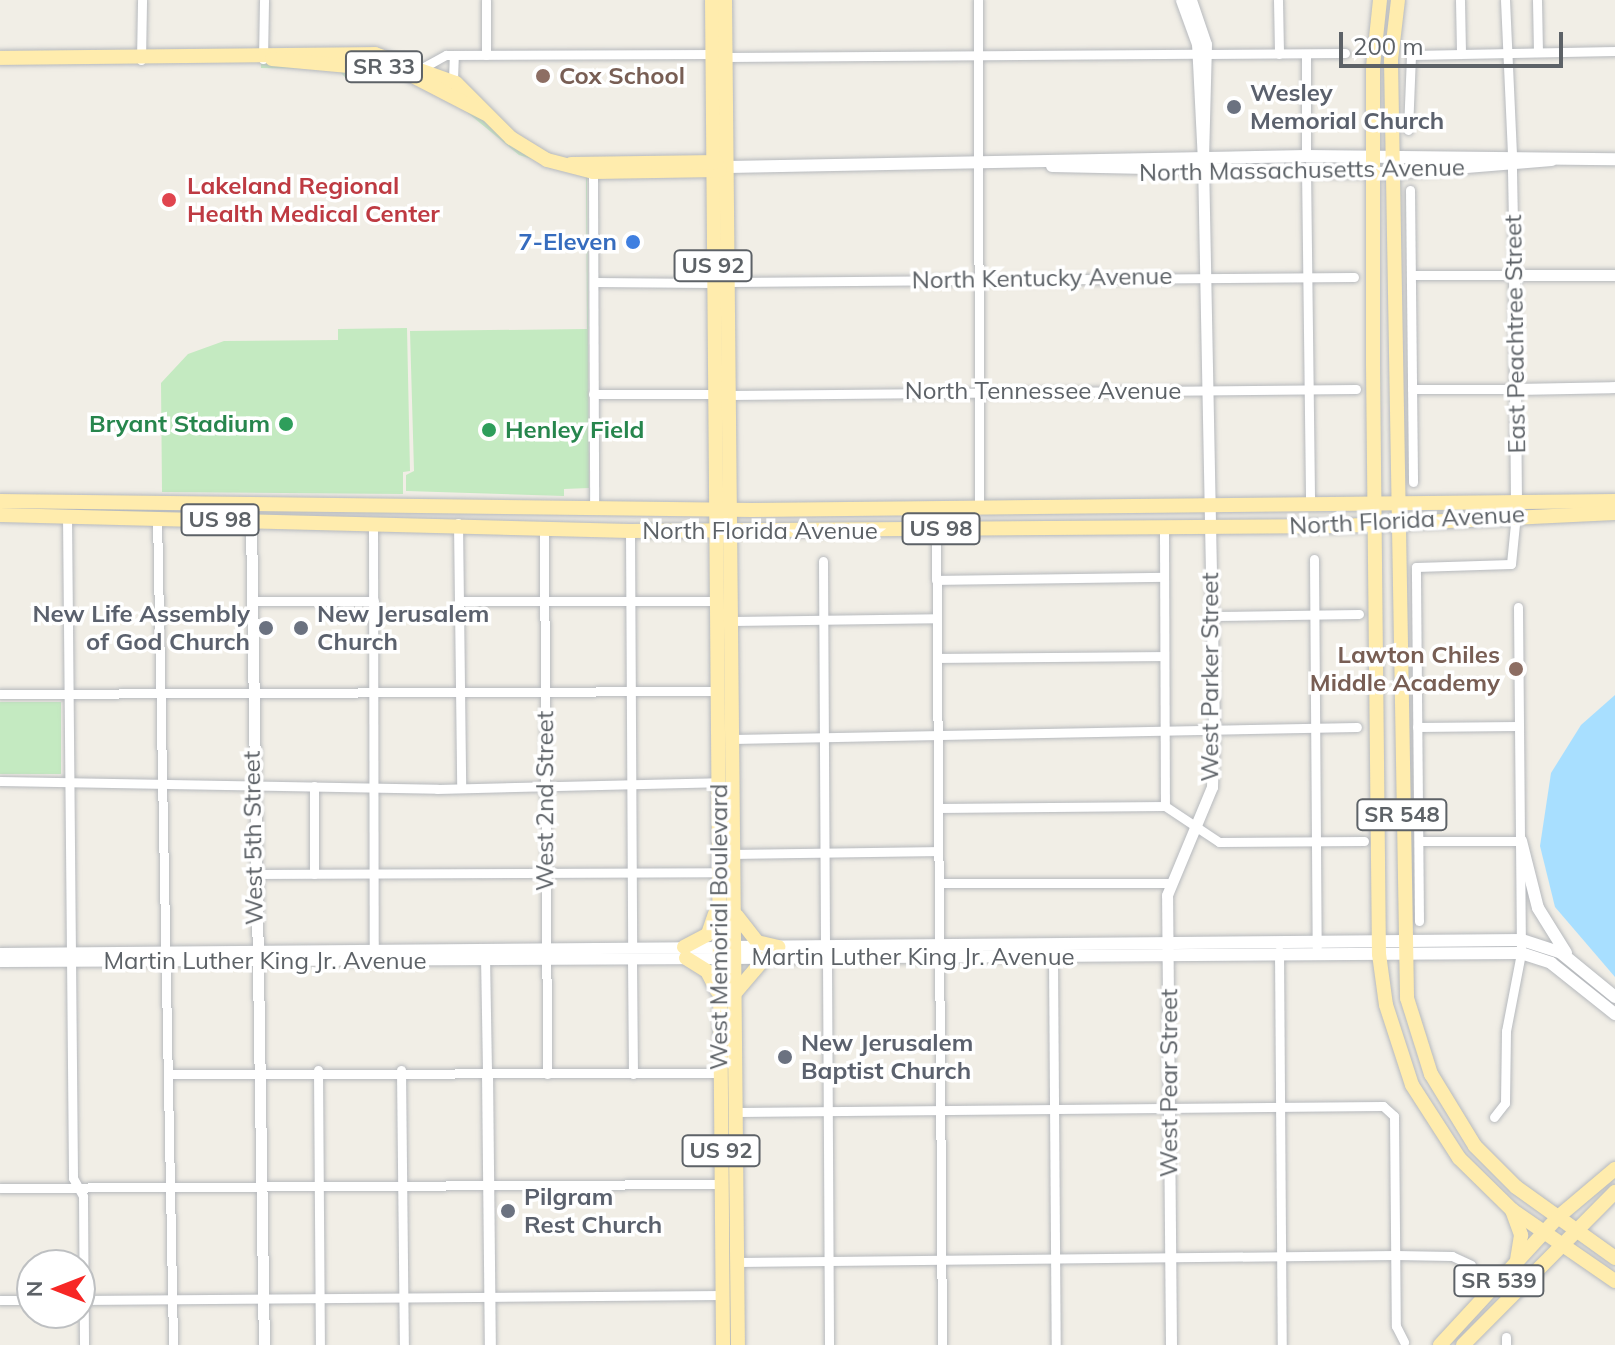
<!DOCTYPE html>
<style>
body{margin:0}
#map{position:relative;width:1615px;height:1345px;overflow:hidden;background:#f1eee6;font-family:Mulish,sans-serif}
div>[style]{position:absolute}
.green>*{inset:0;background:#c4eac1;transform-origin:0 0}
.water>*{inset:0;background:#a8dfff}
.roads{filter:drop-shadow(0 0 2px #b6b9bd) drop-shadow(0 0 2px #b6b9bd)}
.minor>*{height:9px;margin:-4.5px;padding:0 4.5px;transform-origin:4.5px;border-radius:4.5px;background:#fff}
.tertiary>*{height:11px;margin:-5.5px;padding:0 5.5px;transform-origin:5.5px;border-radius:5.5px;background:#fff}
.secondary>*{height:12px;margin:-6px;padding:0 6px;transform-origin:6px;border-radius:6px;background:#fff}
.primary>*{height:14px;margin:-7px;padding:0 7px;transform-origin:7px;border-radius:7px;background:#ffecad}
.dots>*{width:22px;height:22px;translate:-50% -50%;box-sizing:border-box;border:4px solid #fff;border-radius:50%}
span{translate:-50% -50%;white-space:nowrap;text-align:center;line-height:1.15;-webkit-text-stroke:7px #fff;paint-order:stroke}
.shield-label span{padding:2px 6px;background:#fff;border:2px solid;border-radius:6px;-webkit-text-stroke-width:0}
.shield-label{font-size:22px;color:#5d6267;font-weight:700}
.education-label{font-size:24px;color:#785e54;font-weight:700}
.left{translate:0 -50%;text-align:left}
.right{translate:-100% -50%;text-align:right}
.worship-label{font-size:24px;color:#5b616d;font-weight:700}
.street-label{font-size:24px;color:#5d6267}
.health-label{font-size:24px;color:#be3a42;font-weight:700}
.shop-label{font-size:24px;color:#366cbe;font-weight:700}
.leisure-label{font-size:24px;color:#27864d;font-weight:700}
.north{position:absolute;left:16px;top:1249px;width:80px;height:80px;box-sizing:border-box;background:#fff;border:2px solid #bec0c2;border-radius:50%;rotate:270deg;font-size:22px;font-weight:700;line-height:32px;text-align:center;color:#5d6267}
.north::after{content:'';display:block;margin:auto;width:28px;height:36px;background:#f72725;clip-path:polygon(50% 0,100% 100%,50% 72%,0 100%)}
.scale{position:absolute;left:1339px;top:32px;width:224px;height:36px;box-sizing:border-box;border:4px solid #5d6267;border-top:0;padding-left:10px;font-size:24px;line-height:28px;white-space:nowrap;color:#5d6267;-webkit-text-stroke:6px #fff;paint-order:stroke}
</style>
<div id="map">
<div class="green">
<i style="clip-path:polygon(261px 63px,373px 63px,460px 99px,514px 146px,587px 174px,589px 488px,564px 489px,564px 496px,406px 491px,406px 475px,414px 471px,410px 331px,587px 329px,586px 176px,519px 155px,463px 109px,398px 75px,366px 70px,346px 78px,337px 69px,261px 68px)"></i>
<i style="clip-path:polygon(407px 328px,410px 471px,403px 472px,403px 494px,162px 492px,161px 383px,188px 354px,224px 341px,338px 340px,338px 329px)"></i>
<i style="left:0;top:702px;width:61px;height:72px"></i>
</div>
<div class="water">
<i style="clip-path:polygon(1615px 695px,1615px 977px,1555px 907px,1540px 846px,1551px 773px,1581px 725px)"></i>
</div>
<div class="roads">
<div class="minor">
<i style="left:486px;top:0;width:55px;rotate:90deg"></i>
<i style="left:978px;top:0;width:507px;rotate:89.89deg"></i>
<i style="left:1278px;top:0;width:54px;rotate:88.9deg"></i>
<i style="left:1460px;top:0;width:53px;rotate:88.9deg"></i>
<i style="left:1505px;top:0;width:155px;rotate:87.4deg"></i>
<i style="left:1537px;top:0;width:51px;rotate:88.9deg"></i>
<i style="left:1207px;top:54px;width:138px;rotate:-0.4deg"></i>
<i style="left:725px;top:57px;width:472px;rotate:-0.4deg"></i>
<i style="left:263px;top:59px;width:59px;rotate:-89deg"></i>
<i style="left:141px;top:60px;width:60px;rotate:-89deg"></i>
<i style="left:424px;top:67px;width:25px;rotate:-29deg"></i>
<i style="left:446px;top:55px;width:267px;rotate:-0.2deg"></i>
<i style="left:453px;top:80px;width:25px;rotate:-88deg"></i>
<i style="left:1408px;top:130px;width:75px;rotate:-87.7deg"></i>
<i style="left:1411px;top:55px;width:204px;rotate:-1.1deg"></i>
<i style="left:1306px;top:156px;width:102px;rotate:-90deg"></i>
<i style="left:1306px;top:168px;width:337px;rotate:89.3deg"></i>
<i style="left:593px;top:172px;width:336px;rotate:89.8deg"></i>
<i style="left:1410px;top:190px;width:292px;rotate:89.4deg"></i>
<i style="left:1411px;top:275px;width:103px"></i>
<i style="left:1514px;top:275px;width:108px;rotate:-91.1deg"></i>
<i style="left:594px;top:282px;width:119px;rotate:0.5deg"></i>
<i style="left:729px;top:282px;width:625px;rotate:-0.46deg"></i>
<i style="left:1412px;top:389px;width:103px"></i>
<i style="left:593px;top:394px;width:121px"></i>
<i style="left:730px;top:395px;width:626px;rotate:-0.55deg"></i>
<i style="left:936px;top:508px;width:837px;rotate:89.59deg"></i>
<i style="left:67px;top:515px;width:663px;rotate:89.48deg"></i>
<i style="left:73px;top:1178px;width:21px;rotate:61deg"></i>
<i style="left:83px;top:1196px;width:149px;rotate:89.6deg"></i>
<i style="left:157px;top:516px;width:829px;rotate:88.89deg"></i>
<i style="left:373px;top:522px;width:433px;rotate:89.9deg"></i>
<i style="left:458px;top:523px;width:261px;rotate:89.3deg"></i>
<i style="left:544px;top:529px;width:545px;rotate:89.68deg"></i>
<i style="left:630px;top:531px;width:416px;rotate:89.7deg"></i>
<i style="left:1164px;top:534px;width:272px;rotate:89.8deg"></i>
<i style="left:1314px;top:559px;width:388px;rotate:89.6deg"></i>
<i style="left:823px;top:561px;width:385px;rotate:89.7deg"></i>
<i style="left:936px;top:580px;width:228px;rotate:-0.8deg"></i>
<i style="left:251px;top:601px;width:123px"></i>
<i style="left:459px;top:601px;width:258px"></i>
<i style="left:1213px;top:616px;width:146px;rotate:-0.8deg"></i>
<i style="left:732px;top:621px;width:205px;rotate:-0.8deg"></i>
<i style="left:937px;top:658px;width:227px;rotate:-0.5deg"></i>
<i style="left:0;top:694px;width:717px;rotate:-0.24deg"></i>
<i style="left:1417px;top:727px;width:101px;rotate:-0.6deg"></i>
<i style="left:733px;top:739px;width:624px;rotate:-1.1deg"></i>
<i style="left:0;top:781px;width:437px;rotate:1deg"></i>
<i style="left:437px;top:789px;width:281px;rotate:-1.4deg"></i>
<i style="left:1165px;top:806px;width:65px;rotate:33.7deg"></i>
<i style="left:1219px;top:842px;width:145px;rotate:-0.4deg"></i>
<i style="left:938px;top:808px;width:227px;rotate:-0.5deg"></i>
<i style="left:1419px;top:841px;width:102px"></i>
<i style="left:734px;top:854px;width:204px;rotate:-0.8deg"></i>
<i style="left:254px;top:874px;width:465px;rotate:-0.2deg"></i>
<i style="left:314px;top:874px;width:88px;rotate:-90deg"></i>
<i style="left:939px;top:883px;width:229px"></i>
<i style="left:1419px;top:921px;width:354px;rotate:-90.5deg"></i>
<i style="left:1416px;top:567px;width:95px;rotate:-1.8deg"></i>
<i style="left:1511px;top:564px;width:50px;rotate:-84.3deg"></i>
<i style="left:1279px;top:951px;width:394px;rotate:89.6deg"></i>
<i style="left:485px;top:956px;width:116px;rotate:89deg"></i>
<i style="left:1053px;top:957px;width:388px;rotate:89.6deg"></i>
<i style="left:827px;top:958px;width:387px;rotate:89.7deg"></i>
<i style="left:632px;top:960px;width:114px;rotate:89.5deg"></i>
<i style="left:318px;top:1070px;width:275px;rotate:89.6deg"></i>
<i style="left:401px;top:1070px;width:275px;rotate:89.4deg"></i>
<i style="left:172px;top:1074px;width:548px;rotate:-0.1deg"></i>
<i style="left:737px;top:1112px;width:646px;rotate:-0.53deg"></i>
<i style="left:1383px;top:1106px;width:15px;rotate:42deg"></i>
<i style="left:1394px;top:1116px;width:210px;rotate:89.5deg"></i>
<i style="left:1396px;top:1326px;width:18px;rotate:63deg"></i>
<i style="left:1494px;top:1117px;width:18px;rotate:-52deg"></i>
<i style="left:1505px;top:1103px;width:72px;rotate:-89.2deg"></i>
<i style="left:1506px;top:1031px;width:79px;rotate:-79.1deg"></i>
<i style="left:1521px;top:953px;width:346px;rotate:-90.5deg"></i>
<i style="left:0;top:1188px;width:722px;rotate:-0.32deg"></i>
<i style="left:737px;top:1262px;width:658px;rotate:-0.61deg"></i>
<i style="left:1395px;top:1255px;width:57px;rotate:1deg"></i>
<i style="left:1452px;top:1256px;width:21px;rotate:25deg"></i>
<i style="left:0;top:1300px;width:32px"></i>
<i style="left:80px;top:1300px;width:643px;rotate:-0.45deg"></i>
<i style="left:1506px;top:1337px;width:8px;rotate:90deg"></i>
</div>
<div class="tertiary">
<i style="left:1191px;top:0;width:46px;rotate:71.2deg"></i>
<i style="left:1206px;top:44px;width:117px;rotate:91.5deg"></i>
<i style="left:1515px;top:389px;width:100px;rotate:-1.1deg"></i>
<i style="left:1516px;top:502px;width:227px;rotate:-90.5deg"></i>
<i style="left:1514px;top:275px;width:101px"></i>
<i style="left:251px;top:522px;width:823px;rotate:89.1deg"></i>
<i style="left:0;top:953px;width:720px;rotate:-0.48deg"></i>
<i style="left:0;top:961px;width:720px;rotate:-0.24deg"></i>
<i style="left:487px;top:1072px;width:273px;rotate:89.4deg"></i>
<i style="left:1171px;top:1345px;width:450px;rotate:-90.5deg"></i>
<i style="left:1167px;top:895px;width:117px;rotate:-67.4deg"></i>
<i style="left:1212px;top:787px;width:59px;rotate:-88.1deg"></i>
<i style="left:1214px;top:728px;width:567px;rotate:-91.11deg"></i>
<i style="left:1203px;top:161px;width:117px;rotate:-92.9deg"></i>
<i style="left:1197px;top:44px;width:47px;rotate:-110deg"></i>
</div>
<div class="secondary">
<i style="left:1052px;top:166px;width:342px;rotate:1.2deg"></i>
<i style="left:1394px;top:173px;width:158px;rotate:-4.7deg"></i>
<i style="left:728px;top:167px;width:578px;rotate:-1.09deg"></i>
<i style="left:1306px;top:156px;width:309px;rotate:0.6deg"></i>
<i style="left:1521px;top:841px;width:69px;rotate:75.8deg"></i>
<i style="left:1538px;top:908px;width:53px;rotate:58.1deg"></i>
<i style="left:727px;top:947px;width:795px;rotate:-0.5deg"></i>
<i style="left:1522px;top:940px;width:40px;rotate:18deg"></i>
<i style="left:1560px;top:952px;width:71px;rotate:39.3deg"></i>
<i style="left:726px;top:958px;width:795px;rotate:-0.36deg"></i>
<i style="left:1521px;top:953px;width:32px;rotate:18deg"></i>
<i style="left:1551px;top:963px;width:82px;rotate:38.6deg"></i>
</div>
<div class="primary">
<i style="left:712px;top:0;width:1345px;rotate:89.53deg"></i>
<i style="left:725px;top:0;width:1345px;rotate:89.45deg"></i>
<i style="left:1380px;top:0;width:67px;rotate:96deg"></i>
<i style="left:1373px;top:67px;width:298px;rotate:90deg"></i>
<i style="left:1373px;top:365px;width:589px;rotate:89.42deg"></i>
<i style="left:1379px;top:954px;width:51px;rotate:82.2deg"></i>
<i style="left:1386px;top:1005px;width:84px;rotate:72deg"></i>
<i style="left:1412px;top:1085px;width:87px;rotate:57.2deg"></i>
<i style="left:1459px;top:1158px;width:74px;rotate:44.5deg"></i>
<i style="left:1512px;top:1210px;width:125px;rotate:34.6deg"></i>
<i style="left:1398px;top:0;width:60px;rotate:96.7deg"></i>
<i style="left:1391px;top:60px;width:938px;rotate:89.02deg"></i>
<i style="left:1407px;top:998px;width:80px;rotate:72.5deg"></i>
<i style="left:1431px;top:1074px;width:84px;rotate:58.6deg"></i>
<i style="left:1475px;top:1146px;width:58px;rotate:45deg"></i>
<i style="left:1516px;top:1187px;width:122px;rotate:35.6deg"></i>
<i style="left:0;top:58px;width:375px;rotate:-0.6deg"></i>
<i style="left:375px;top:54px;width:86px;rotate:19.7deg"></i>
<i style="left:456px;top:83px;width:78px;rotate:45deg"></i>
<i style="left:511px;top:138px;width:42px;rotate:31.4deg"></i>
<i style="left:547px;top:160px;width:48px;rotate:14.6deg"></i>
<i style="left:593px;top:172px;width:127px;rotate:-0.9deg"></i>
<i style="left:272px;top:59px;width:132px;rotate:5.2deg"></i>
<i style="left:403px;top:71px;width:93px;rotate:27.4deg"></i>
<i style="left:571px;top:164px;width:146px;rotate:-0.8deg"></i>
<i style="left:0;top:501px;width:752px;rotate:0.69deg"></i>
<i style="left:752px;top:510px;width:863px;rotate:-0.6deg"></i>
<i style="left:0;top:515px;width:630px;rotate:1.45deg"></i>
<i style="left:630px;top:531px;width:711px;rotate:-0.4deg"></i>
<i style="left:1341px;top:526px;width:274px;rotate:-2.7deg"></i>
<i style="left:737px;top:916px;width:33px;rotate:52deg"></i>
<i style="left:757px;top:942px;width:22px;rotate:13deg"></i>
<i style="left:684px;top:947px;width:27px;rotate:-28deg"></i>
<i style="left:708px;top:934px;width:21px;rotate:-71deg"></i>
<i style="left:686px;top:958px;width:25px;rotate:32deg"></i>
<i style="left:707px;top:971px;width:22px;rotate:63deg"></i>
<i style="left:735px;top:993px;width:45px;rotate:-49.5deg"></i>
<i style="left:1512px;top:1210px;width:27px;rotate:70deg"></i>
<i style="left:1521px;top:1235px;width:25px;rotate:99deg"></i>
<i style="left:1440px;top:1345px;width:174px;rotate:-47.3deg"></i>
<i style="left:1558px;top:1217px;width:75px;rotate:-40.1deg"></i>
<i style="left:1463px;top:1345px;width:216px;rotate:-45.2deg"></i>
</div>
</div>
<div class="dots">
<i style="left:543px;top:76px;background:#8d6e63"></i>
<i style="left:1234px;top:107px;background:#6b7280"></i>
<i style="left:169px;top:200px;background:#e0444e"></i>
<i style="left:633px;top:242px;background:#3f7fe0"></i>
<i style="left:286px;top:424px;background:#2e9e5b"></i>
<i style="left:489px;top:430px;background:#2e9e5b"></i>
<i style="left:266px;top:628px;background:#6b7280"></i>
<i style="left:301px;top:628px;background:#6b7280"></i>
<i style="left:1516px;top:669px;background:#8d6e63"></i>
<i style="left:785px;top:1057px;background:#6b7280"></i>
<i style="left:508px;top:1211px;background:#6b7280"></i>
</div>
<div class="shield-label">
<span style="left:384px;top:67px">SR 33</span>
<span style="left:713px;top:266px">US 92</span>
<span style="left:220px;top:520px">US 98</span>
<span style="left:941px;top:529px">US 98</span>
<span style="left:1402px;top:815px">SR 548</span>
<span style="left:721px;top:1151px">US 92</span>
<span style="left:1499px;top:1281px">SR 539</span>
</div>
<div class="education-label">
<span class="left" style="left:559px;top:76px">Cox School</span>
<span class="right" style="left:1500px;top:669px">Lawton Chiles<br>Middle Academy</span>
</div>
<div class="worship-label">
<span class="left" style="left:1250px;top:107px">Wesley<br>Memorial Church</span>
<span class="right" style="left:250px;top:628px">New Life Assembly<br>of God Church</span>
<span class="left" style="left:317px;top:628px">New Jerusalem<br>Church</span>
<span class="left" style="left:801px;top:1057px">New Jerusalem<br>Baptist Church</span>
<span class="left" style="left:524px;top:1211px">Pilgram<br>Rest Church</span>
</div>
<div class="street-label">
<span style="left:1302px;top:170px;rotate:-1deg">North Massachusetts Avenue</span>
<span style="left:1042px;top:278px;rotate:-1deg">North Kentucky Avenue</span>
<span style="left:1515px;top:334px;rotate:-91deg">East Peachtree Street</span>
<span style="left:1043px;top:391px">North Tennessee Avenue</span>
<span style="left:1407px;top:520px;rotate:-3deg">North Florida Avenue</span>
<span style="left:760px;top:531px">North Florida Avenue</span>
<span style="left:1210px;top:677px;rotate:-90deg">West Parker Street</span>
<span style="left:545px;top:801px;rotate:-90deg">West 2nd Street</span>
<span style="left:253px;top:838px;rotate:-91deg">West 5th Street</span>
<span style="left:719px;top:927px;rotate:-90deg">West Memorial Boulevard</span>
<span style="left:913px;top:957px">Martin Luther King Jr. Avenue</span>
<span style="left:265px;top:961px">Martin Luther King Jr. Avenue</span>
<span style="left:1169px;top:1083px;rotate:-90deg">West Pear Street</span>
</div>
<div class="health-label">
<span class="left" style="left:187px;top:200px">Lakeland Regional<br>Health Medical Center</span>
</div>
<div class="shop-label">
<span class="right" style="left:617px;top:242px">7-Eleven</span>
</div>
<div class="leisure-label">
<span class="right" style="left:270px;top:424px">Bryant Stadium</span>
<span class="left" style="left:505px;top:430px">Henley Field</span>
</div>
<div class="north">N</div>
<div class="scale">200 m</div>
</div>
